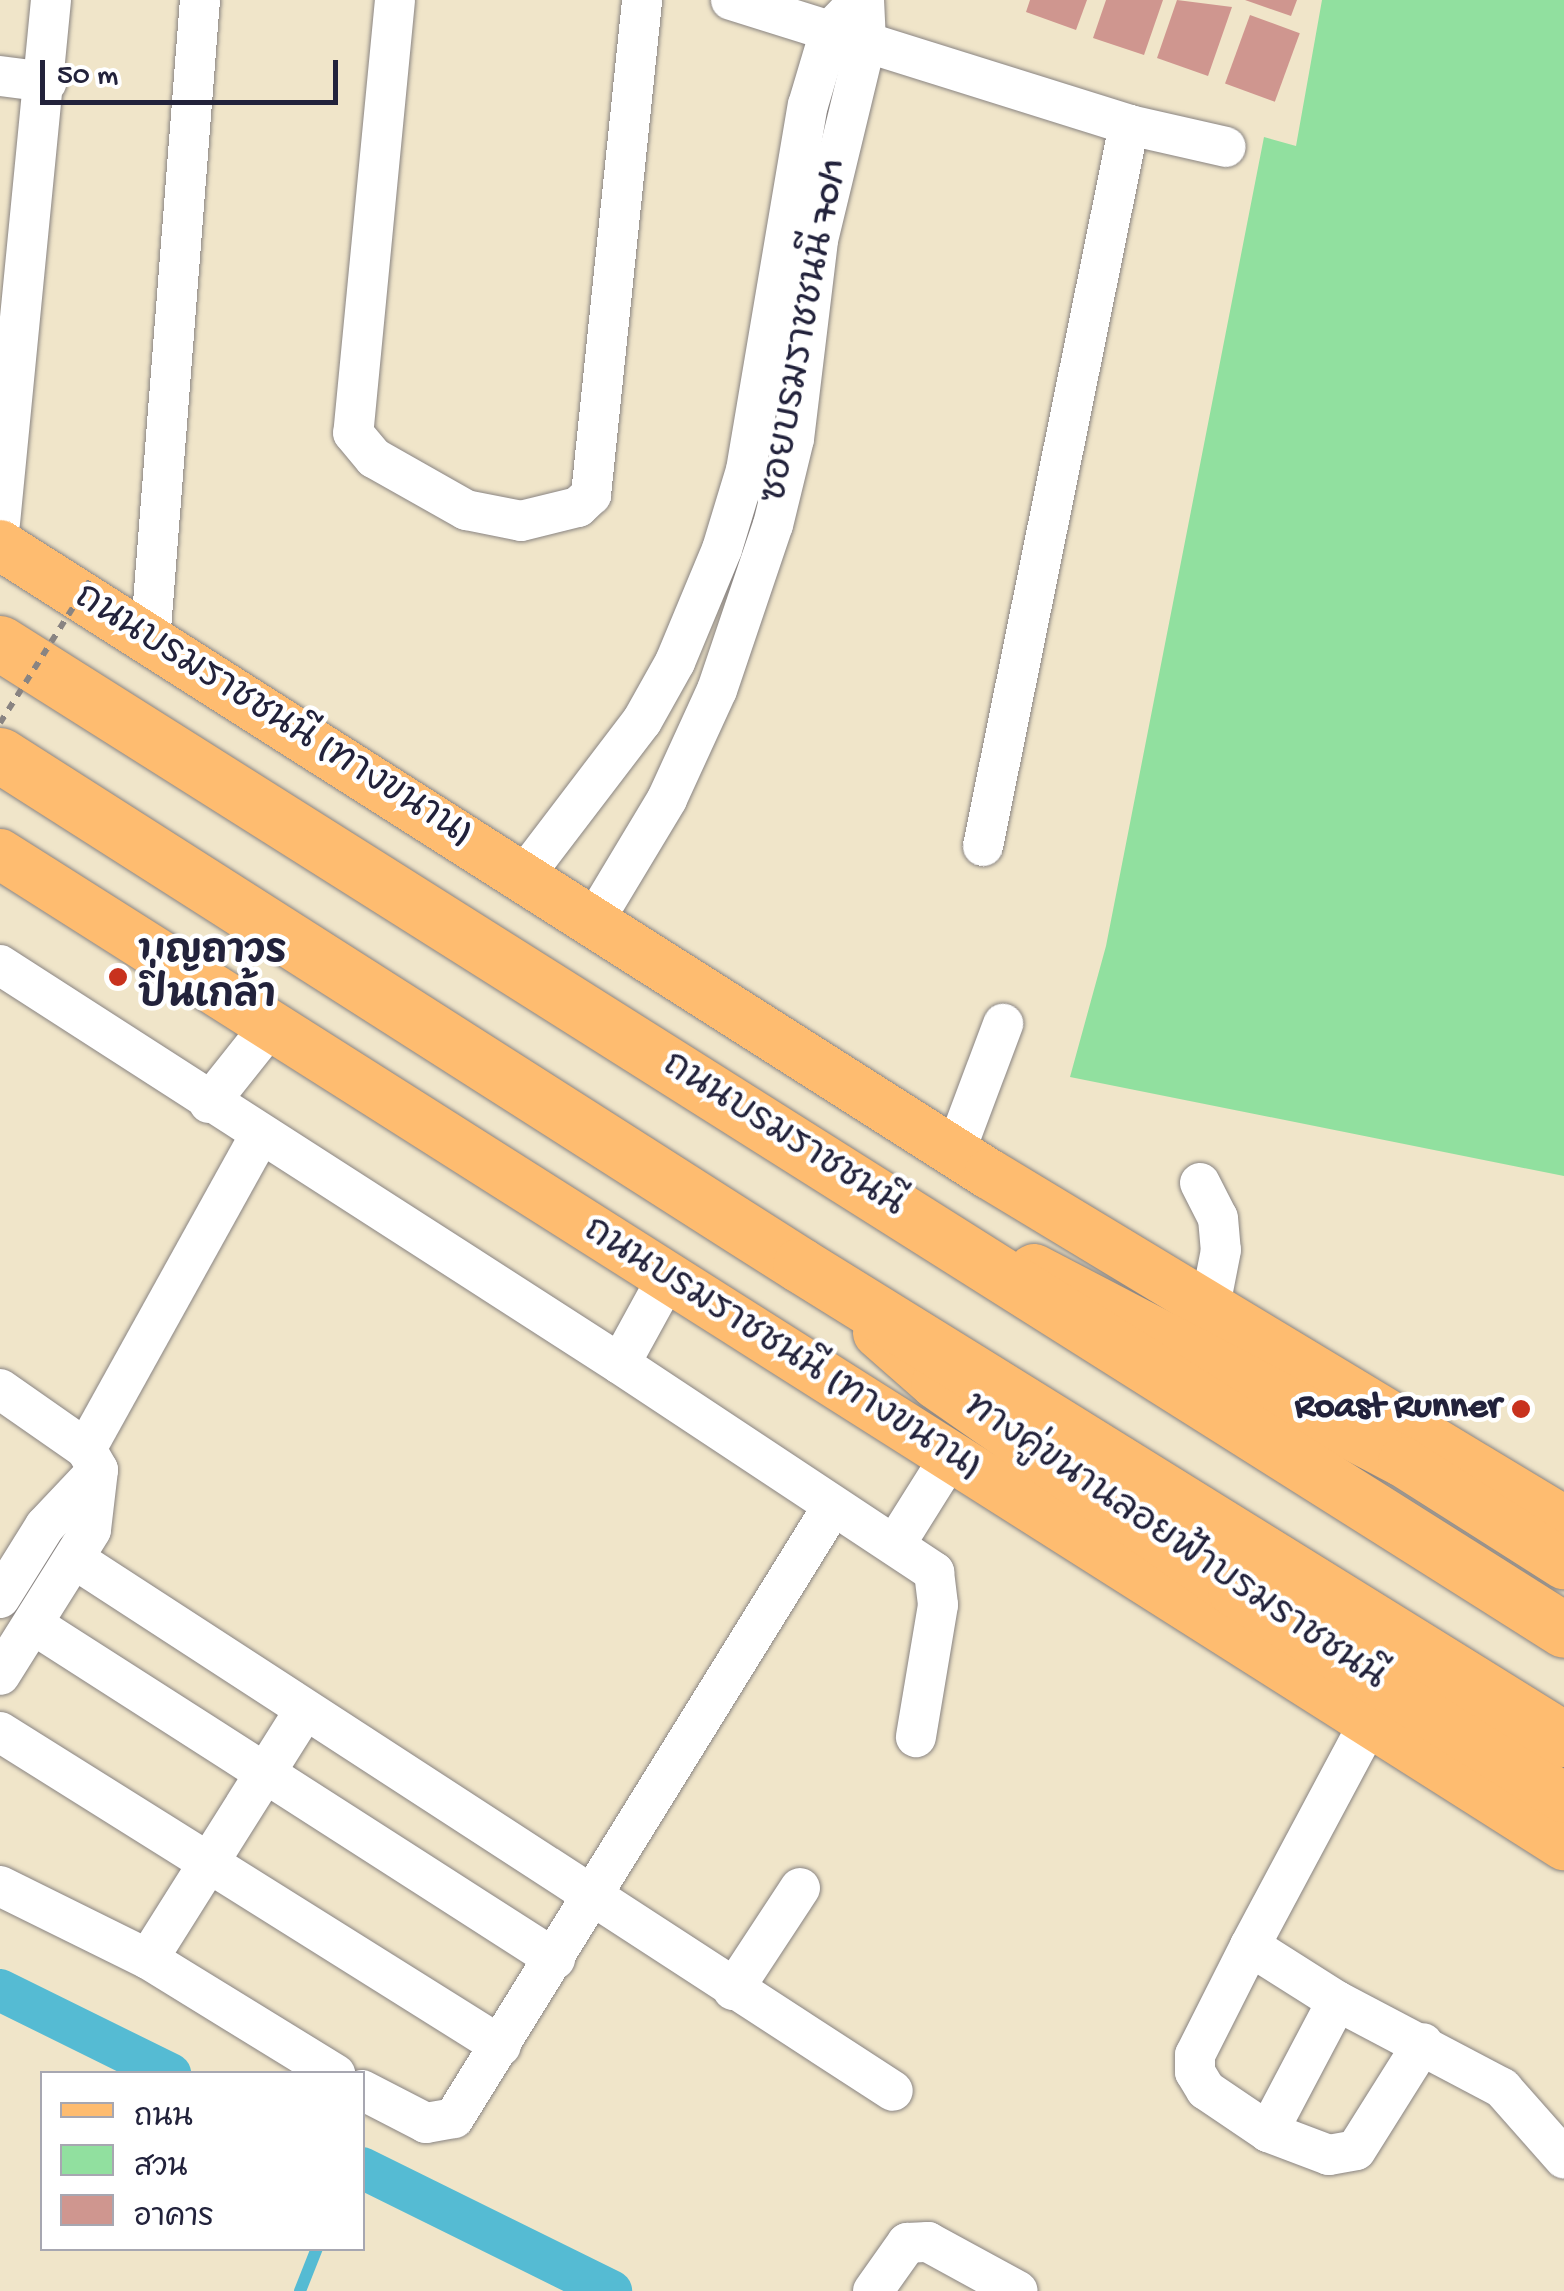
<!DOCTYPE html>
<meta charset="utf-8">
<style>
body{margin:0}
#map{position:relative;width:1564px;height:2291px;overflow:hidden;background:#f0e5c9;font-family:"Gochi Hand","Playpen Sans Thai",sans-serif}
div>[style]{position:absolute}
.green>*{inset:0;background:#91e09f}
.stream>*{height:12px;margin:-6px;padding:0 6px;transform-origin:6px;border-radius:6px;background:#55bbd3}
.canal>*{height:42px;margin:-21px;padding:0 21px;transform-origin:21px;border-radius:21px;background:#55bbd3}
.building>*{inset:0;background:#cf968f;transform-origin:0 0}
.roads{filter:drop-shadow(0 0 2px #898482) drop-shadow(0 0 2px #898482)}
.minor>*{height:40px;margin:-20px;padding:0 20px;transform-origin:20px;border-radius:20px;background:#fff}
.major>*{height:50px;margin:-25px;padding:0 25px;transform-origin:25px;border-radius:25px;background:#febc70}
.highway>*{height:55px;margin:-27.5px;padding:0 27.5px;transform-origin:27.5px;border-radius:27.5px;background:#febc70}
.path-bridge>*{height:6px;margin-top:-3px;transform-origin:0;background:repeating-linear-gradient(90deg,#898482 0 8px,transparent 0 16px)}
.dots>*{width:28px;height:28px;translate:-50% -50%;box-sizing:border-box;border:5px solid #fff;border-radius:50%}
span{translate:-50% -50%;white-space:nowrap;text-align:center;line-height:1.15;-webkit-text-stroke:9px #fff;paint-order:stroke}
.street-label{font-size:38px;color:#22223b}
.poi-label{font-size:38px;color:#22223b;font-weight:700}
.left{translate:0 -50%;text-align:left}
.right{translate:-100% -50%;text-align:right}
.legend{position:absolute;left:40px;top:2071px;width:325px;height:180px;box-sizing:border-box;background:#fff;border:2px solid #a7a7b1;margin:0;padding:12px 18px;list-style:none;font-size:30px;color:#22223b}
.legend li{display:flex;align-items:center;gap:20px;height:50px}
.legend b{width:50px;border:2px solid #a7a7b1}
.scale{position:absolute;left:40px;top:60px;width:298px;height:45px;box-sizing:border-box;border:5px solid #22223b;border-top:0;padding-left:12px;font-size:30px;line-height:35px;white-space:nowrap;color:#22223b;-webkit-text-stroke:8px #fff;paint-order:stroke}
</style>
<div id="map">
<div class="green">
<i style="clip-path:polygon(1322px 0,1564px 0,1564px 1176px,1070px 1077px,1106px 946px,1264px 137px,1296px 146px)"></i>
</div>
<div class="stream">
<i style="left:300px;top:2291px;width:46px;rotate:-68.4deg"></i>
</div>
<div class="canal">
<i style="left:0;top:1990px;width:190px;rotate:26.3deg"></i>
<i style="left:362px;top:2168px;width:278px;rotate:26.3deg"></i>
</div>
<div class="building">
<i style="clip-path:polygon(1030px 0,1087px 0,1076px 30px,1026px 12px)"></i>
<i style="clip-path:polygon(1106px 0,1163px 0,1144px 55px,1093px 38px)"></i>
<i style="clip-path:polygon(1177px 0,1232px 7px,1208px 76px,1157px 58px)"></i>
<i style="clip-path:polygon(1245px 0,1297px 0,1291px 16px)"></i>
<i style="left:1250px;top:15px;width:53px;height:73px;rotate:20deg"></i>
</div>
<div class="roads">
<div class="minor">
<i style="left:395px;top:0;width:435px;rotate:95.5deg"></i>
<i style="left:353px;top:433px;width:33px;rotate:50deg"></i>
<i style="left:374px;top:458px;width:106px;rotate:29.5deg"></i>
<i style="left:466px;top:510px;width:56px;rotate:11.3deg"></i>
<i style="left:521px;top:521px;width:59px;rotate:-13.8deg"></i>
<i style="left:578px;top:507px;width:18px;rotate:-43deg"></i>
<i style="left:591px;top:495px;width:498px;rotate:-84.1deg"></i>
<i style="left:731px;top:0;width:417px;rotate:17.4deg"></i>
<i style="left:1129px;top:125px;width:99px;rotate:12.8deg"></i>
<i style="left:0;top:76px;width:47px;rotate:7.3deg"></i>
<i style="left:0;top:523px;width:525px;rotate:-84.43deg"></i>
<i style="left:150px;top:642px;width:644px;rotate:-85.55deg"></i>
<i style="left:983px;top:846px;width:736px;rotate:-78.55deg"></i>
<i style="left:523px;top:877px;width:196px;rotate:-52.7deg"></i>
<i style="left:642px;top:721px;width:68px;rotate:-60.8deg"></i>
<i style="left:675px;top:662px;width:122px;rotate:-67.4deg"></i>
<i style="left:722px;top:549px;width:83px;rotate:-73.1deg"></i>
<i style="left:746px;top:470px;width:370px;rotate:-80.4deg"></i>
<i style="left:808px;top:105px;width:77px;rotate:-73.4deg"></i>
<i style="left:830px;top:31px;width:43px;rotate:-45.9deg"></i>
<i style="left:592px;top:924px;width:146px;rotate:-59deg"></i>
<i style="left:667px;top:799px;width:120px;rotate:-65.4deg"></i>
<i style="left:717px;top:690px;width:174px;rotate:-71.3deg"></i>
<i style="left:773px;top:525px;width:89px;rotate:-76.3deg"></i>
<i style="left:794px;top:439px;width:200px;rotate:-83.1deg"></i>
<i style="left:818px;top:240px;width:204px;rotate:-76.4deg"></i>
<i style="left:866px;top:42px;width:42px;rotate:-92.7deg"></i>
<i style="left:0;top:965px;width:737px;rotate:32.76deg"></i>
<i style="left:620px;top:1364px;width:96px;rotate:-61.3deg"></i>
<i style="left:209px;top:1103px;width:100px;rotate:-51.5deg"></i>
<i style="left:955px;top:1152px;width:137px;rotate:-69.4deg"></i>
<i style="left:1200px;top:1183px;width:39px;rotate:63deg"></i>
<i style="left:1218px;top:1218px;width:32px;rotate:85deg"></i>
<i style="left:1221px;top:1250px;width:57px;rotate:101.1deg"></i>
<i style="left:620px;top:1364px;width:377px;rotate:33.5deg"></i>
<i style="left:934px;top:1572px;width:33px;rotate:83deg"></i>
<i style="left:938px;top:1605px;width:134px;rotate:99.5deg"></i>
<i style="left:0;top:1389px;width:105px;rotate:34.9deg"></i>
<i style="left:86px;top:1449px;width:24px;rotate:60deg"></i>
<i style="left:98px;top:1470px;width:60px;rotate:96.7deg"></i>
<i style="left:91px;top:1530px;width:171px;rotate:122.1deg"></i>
<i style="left:86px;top:1449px;width:359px;rotate:-61deg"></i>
<i style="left:896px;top:1543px;width:102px;rotate:-57.9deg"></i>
<i style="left:76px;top:1560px;width:974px;rotate:33.02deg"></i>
<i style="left:0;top:1598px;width:85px;rotate:-58deg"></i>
<i style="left:45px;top:1526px;width:77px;rotate:-46.6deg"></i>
<i style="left:34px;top:1625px;width:619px;rotate:32.66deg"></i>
<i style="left:1369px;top:1723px;width:253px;rotate:118.1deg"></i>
<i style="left:1250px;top:1946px;width:103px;rotate:32.3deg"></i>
<i style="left:1337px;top:2001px;width:187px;rotate:27.8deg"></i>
<i style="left:1502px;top:2088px;width:94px;rotate:48.5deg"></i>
<i style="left:0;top:1732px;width:591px;rotate:32.08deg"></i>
<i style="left:0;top:1886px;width:165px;rotate:26.3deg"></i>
<i style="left:148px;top:1959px;width:291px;rotate:-57.8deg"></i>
<i style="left:1250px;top:1946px;width:122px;rotate:116.8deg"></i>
<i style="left:1195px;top:2055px;width:17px;rotate:90deg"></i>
<i style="left:1195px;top:2072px;width:21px;rotate:59deg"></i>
<i style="left:1206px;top:2090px;width:75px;rotate:34.1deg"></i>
<i style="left:1268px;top:2132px;width:65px;rotate:20.7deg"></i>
<i style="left:1329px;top:2155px;width:27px;rotate:-10deg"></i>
<i style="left:1356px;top:2150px;width:126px;rotate:-57.9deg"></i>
<i style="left:148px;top:1959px;width:220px;rotate:31.6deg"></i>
<i style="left:733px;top:1990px;width:122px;rotate:-56.7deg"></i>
<i style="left:362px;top:2090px;width:72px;rotate:27.3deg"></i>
<i style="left:426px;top:2123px;width:28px;rotate:-10deg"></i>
<i style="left:454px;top:2118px;width:716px;rotate:-58.24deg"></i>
<i style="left:1268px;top:2132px;width:148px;rotate:-62.2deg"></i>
<i style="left:873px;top:2291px;width:59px;rotate:-54.7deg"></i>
<i style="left:907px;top:2243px;width:21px;rotate:-3deg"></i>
<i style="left:928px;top:2242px;width:102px;rotate:28.6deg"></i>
</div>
<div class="major">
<i style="left:0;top:545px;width:1172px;rotate:32.46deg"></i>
<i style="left:989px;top:1174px;width:672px;rotate:31.11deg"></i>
<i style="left:0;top:854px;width:1852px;rotate:32.36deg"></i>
<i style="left:1034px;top:1269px;width:416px;rotate:27.6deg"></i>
<i style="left:1403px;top:1462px;width:191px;rotate:32.4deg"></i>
<i style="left:878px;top:1333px;width:77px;rotate:41.3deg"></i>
<i style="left:936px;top:1384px;width:362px;rotate:34.9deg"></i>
<i style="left:1233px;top:1591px;width:390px;rotate:32deg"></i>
</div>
<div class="highway">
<i style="left:0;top:643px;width:1849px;rotate:32.25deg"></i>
<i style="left:0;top:755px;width:949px;rotate:32.52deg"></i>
<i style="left:800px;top:1265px;width:899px;rotate:31.82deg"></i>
</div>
</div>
<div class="path-bridge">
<i style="left:0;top:723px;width:174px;rotate:-57.7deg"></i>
</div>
<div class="dots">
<i style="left:118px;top:977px;background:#c8321e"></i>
<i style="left:1521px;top:1409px;background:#c8321e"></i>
</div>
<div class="street-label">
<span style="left:807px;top:331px;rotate:-80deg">ซอยบรมราชชนนี 70/1</span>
<span style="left:272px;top:718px;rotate:32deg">ถนนบรมราชชนนี (ทางขนาน)</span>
<span style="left:782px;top:1137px;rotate:32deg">ถนนบรมราชชนนี</span>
<span style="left:781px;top:1351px;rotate:32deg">ถนนบรมราชชนนี (ทางขนาน)</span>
<span style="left:1173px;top:1544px;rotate:34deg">ทางคู่ขนานลอยฟ้าบรมราชชนนี</span>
</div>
<div class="poi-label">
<span class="left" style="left:138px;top:977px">บุญถาวร<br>ปิ่นเกล้า</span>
<span class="right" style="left:1501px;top:1409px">Roast Runner</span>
</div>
<ul class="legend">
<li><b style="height:12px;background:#febc70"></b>ถนน</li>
<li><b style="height:28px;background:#91e09f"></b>สวน</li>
<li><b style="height:28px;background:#cf968f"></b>อาคาร</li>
</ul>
<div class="scale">50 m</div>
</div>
